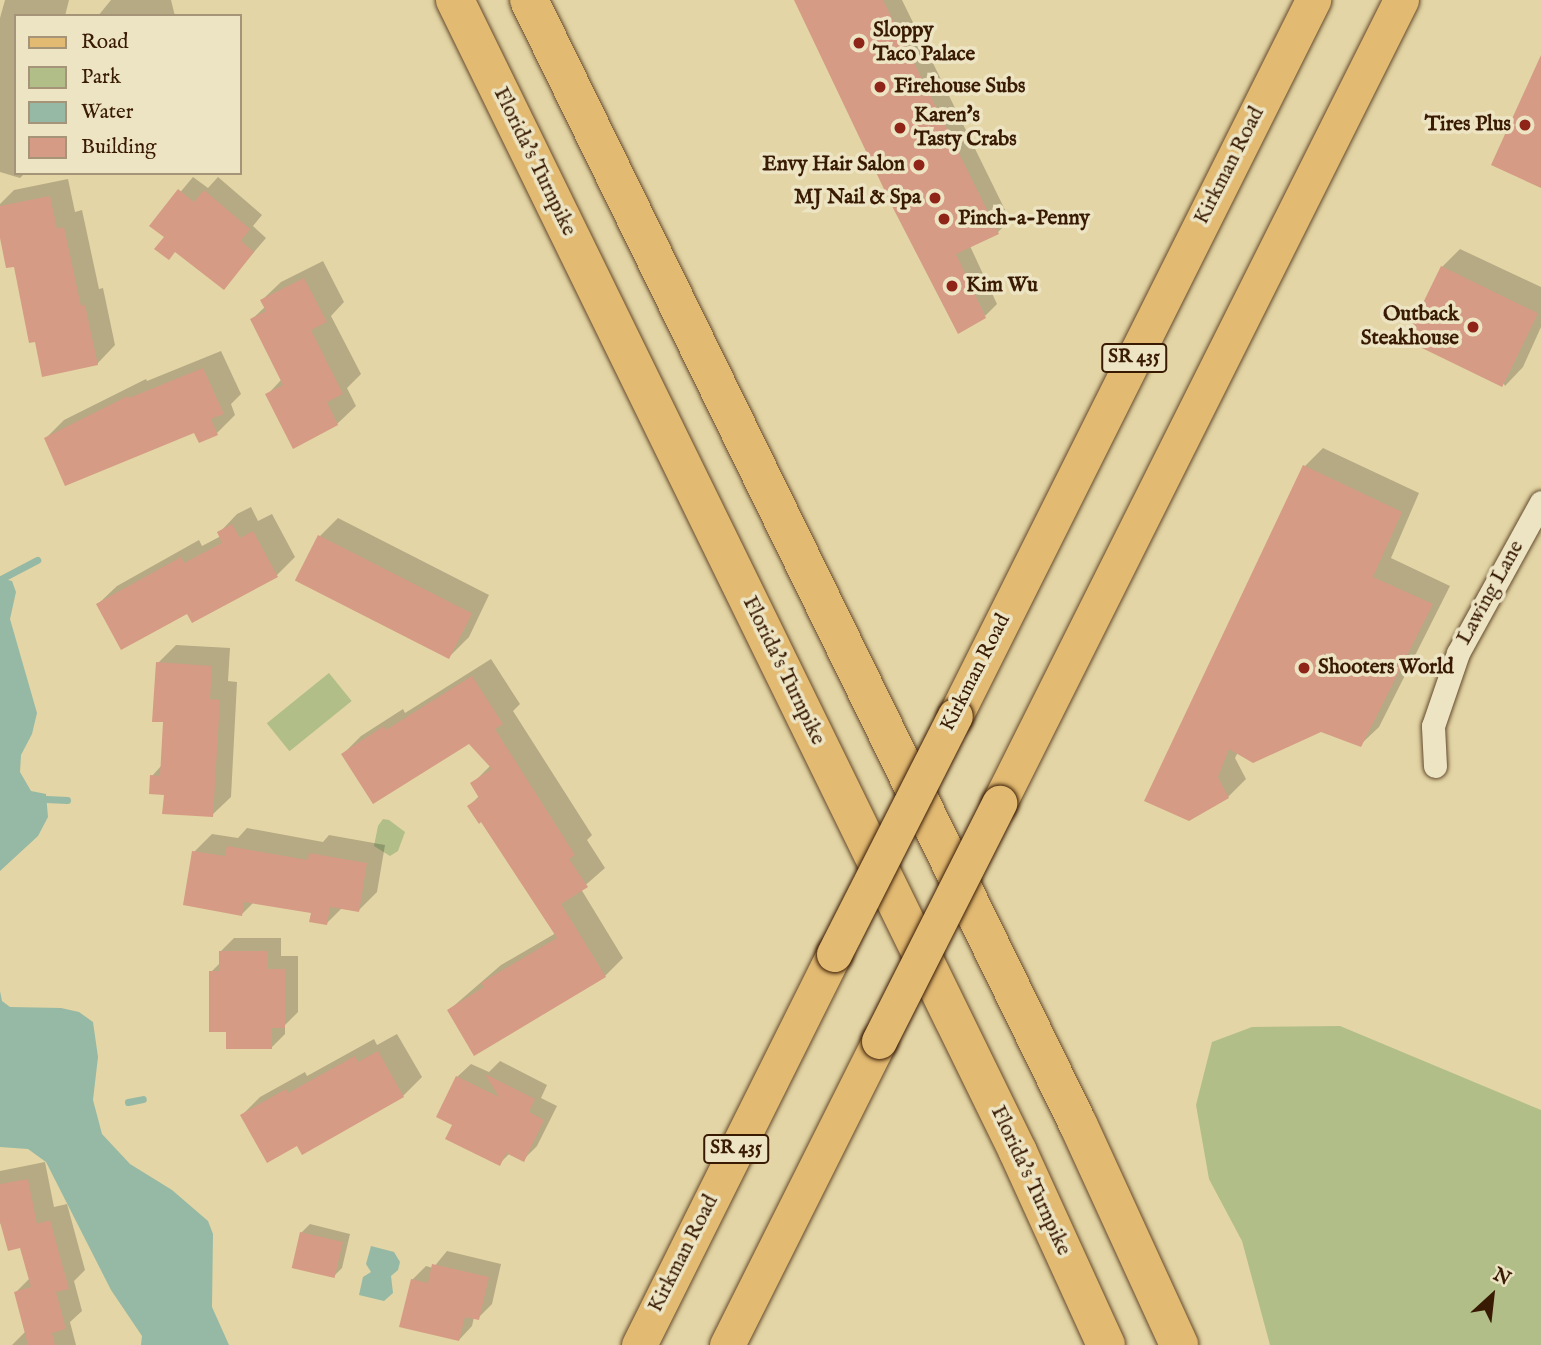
<!DOCTYPE html>
<style>
body{margin:0}
#map{position:relative;width:1541px;height:1345px;overflow:hidden;background:#e3d5a5;font-family:"IM FELL English",serif}
div>[style]{position:absolute}
.green>*{inset:0;background:#b1be88;transform-origin:0 0}
.water>*{inset:0;background:#95b9a4}
.shadow>*{inset:0;background:#0003}
.stream>*{height:7px;margin:-3.5px;padding:0 3.5px;transform-origin:3.5px;border-radius:3.5px;background:#95b9a4}
.building>*{inset:0;background:#d59b85;transform-origin:0 0}
.roads{filter:drop-shadow(0 0 2px #644a2c) drop-shadow(0 0 2px #644a2c)}
.minor>*{height:23px;margin:-11.5px;padding:0 11.5px;transform-origin:11.5px;border-radius:11.5px;background:#ede4c4}
.primary>*{height:35px;margin:-17.5px;padding:0 17.5px;transform-origin:17.5px;border-radius:17.5px;background:#e2ba72}
.motorway>*{height:38px;margin:-19px;padding:0 19px;transform-origin:19px;border-radius:19px;background:#e2ba72}
.bridges{filter:drop-shadow(0 0 2px #391b04) drop-shadow(0 0 2px #391b04)}
.primary-bridge>*{height:35px;margin:-17.5px;padding:0 17.5px;transform-origin:17.5px;border-radius:17.5px;background:#e2ba72}
.dots>*{width:19px;height:19px;translate:-50% -50%;box-sizing:border-box;border:4px solid #ede4c4;border-radius:50%}
span{translate:-50% -50%;white-space:nowrap;text-align:center;line-height:1.15;-webkit-text-stroke:7px #ede4c4;paint-order:stroke}
.shield-label span{padding:2px 5px;background:#ede4c4;border:2px solid;border-radius:5px;-webkit-text-stroke-width:0}
.shield-label{font-size:19px;color:#391b04;font-weight:700}
.poi-label{font-size:21px;color:#391b04;font-weight:700}
.left{translate:0 -50%;text-align:left}
.right{translate:-100% -50%;text-align:right}
.street-label{font-size:21px;color:#391b04}
.legend{position:absolute;left:14px;top:14px;width:228px;height:161px;box-sizing:border-box;background:#ede4c4;border:2px solid #a59477;margin:0;padding:9px 12px;list-style:none;font-size:21px;color:#391b04}
.legend li{display:flex;align-items:center;gap:14px;height:35px}
.legend b{width:35px;border:2px solid #a59477}
.north{position:absolute;left:1457px;top:1261px;width:70px;height:70px;-webkit-text-stroke:5px #ede4c4;paint-order:stroke;rotate:27deg;font-size:19px;font-weight:700;line-height:28px;text-align:center;color:#391b04}
.north::after{content:'';display:block;margin:auto;width:24px;height:32px;background:#391b04;clip-path:polygon(50% 0,100% 100%,50% 72%,0 100%)}
</style>
<div id="map">
<div class="green">
<i style="left:329px;top:673px;width:36px;height:80px;rotate:51deg"></i>
<i style="clip-path:polygon(383px 819px,389px 820px,405px 832px,398px 851px,390px 856px,374px 846px,378px 826px)"></i>
<i style="clip-path:polygon(1340px 1026px,1541px 1110px,1541px 1345px,1270px 1345px,1242px 1241px,1209px 1179px,1196px 1105px,1212px 1042px,1252px 1027px)"></i>
</div>
<div class="water">
<i style="clip-path:polygon(0 578px,12px 581px,16px 592px,10px 619px,37px 713px,32px 734px,21px 755px,20px 772px,31px 791px,46px 794px,48px 817px,38px 836px,0 871px)"></i>
<i style="clip-path:polygon(0 991px,2px 1001px,10px 1007px,61px 1008px,79px 1012px,93px 1022px,98px 1057px,93px 1100px,102px 1134px,130px 1164px,172px 1190px,208px 1221px,213px 1234px,212px 1307px,229px 1345px,141px 1345px,142px 1336px,111px 1290px,46px 1162px,28px 1149px,0 1147px)"></i>
<i style="clip-path:polygon(371px 1246px,394px 1252px,400px 1262px,398px 1270px,391px 1276px,393px 1293px,384px 1301px,359px 1295px,363px 1277px,371px 1272px,366px 1264px)"></i>
</div>
<div class="shadow">
<i style="clip-path:polygon(5px 0,69px 0,65px 16px,16px 16px,16px 173px,25px 173px,20px 178px,0 172px,0 18px)"></i>
<i style="clip-path:polygon(111px 0,171px 0,175px 16px,98px 16px)"></i>
<i style="clip-path:polygon(796px 0,902px 0,1010px 220px,998px 232px,970px 246px,997px 304px,985px 316px)"></i>
<i style="clip-path:polygon(193px 177px,208px 188px,218px 177px,262px 215px,253px 226px,266px 238px,226px 285px,152px 226px)"></i>
<i style="clip-path:polygon(68px 179px,75px 212px,82px 210px,99px 289px,103px 288px,115px 345px,97px 364px,15px 265px,0 229px,0 204px,14px 190px)"></i>
<i style="clip-path:polygon(1460px 249px,1541px 287px,1541px 327px,1523px 367px,1505px 386px,1442px 267px)"></i>
<i style="clip-path:polygon(323px 261px,344px 302px,331px 316px,361px 374px,347px 388px,356px 406px,337px 424px,267px 395px,282px 379px,252px 319px,266px 306px,262px 300px,281px 282px)"></i>
<i style="clip-path:polygon(221px 351px,241px 394px,231px 404px,235px 415px,217px 433px,195px 430px,46px 438px,64px 420px,146px 379px,147px 381px)"></i>
<i style="clip-path:polygon(1323px 448px,1419px 493px,1391px 558px,1450px 586px,1379px 727px,1360px 745px,1321px 730px,1238px 752px,1235px 758px,1246px 779px,1228px 797px,1189px 819px,1305px 466px)"></i>
<i style="clip-path:polygon(251px 507px,258px 521px,272px 514px,295px 557px,277px 575px,188px 612px,98px 604px,117px 586px,199px 540px,202px 546px,221px 536px,219px 533px,237px 514px)"></i>
<i style="clip-path:polygon(338px 518px,489px 595px,469px 637px,450px 656px,320px 536px)"></i>
<i style="clip-path:polygon(176px 645px,230px 648px,228px 681px,237px 682px,231px 797px,212px 815px,166px 794px,152px 776px,162px 765px,165px 720px,158px 663px)"></i>
<i style="clip-path:polygon(491px 659px,520px 704px,513px 711px,592px 835px,587px 840px,605px 868px,581px 889px,623px 958px,605px 976px,449px 1010px,501px 965px,556px 933px,482px 820px,469px 806px,480px 795px,472px 784px,491px 765px,469px 741px,343px 754px,361px 736px,403px 709px,405px 713px)"></i>
<i style="clip-path:polygon(247px 828px,323px 842px,329px 835px,385px 845px,377px 892px,359px 910px,343px 907px,327px 923px,313px 912px,254px 902px,242px 914px,194px 852px,212px 834px,238px 838px)"></i>
<i style="clip-path:polygon(234px 938px,281px 938px,281px 956px,298px 956px,298px 1012px,285px 1025px,285px 1034px,272px 1047px,227px 1030px,211px 972px,221px 962px,221px 951px)"></i>
<i style="clip-path:polygon(397px 1034px,422px 1077px,403px 1096px,302px 1152px,297px 1144px,242px 1115px,260px 1097px,305px 1072px,307px 1076px,374px 1039px,377px 1045px)"></i>
<i style="clip-path:polygon(500px 1061px,547px 1085px,541px 1098px,557px 1106px,537px 1146px,523px 1160px,510px 1153px,499px 1164px,455px 1124px,457px 1077px,471px 1064px,489px 1072px)"></i>
<i style="clip-path:polygon(45px 1162px,54px 1207px,67px 1204px,85px 1270px,74px 1281px,82px 1311px,70px 1322px,76px 1345px,12px 1345px,26px 1331px,16px 1292px,30px 1278px,21px 1246px,0 1223px,0 1171px)"></i>
<i style="clip-path:polygon(310px 1224px,350px 1234px,342px 1268px,333px 1277px,301px 1233px)"></i>
<i style="clip-path:polygon(447px 1251px,501px 1264px,492px 1304px,478px 1318px,474px 1317px,472px 1326px,459px 1340px,412px 1280px,426px 1266px,433px 1268px)"></i>
</div>
<div class="stream">
<i style="left:1px;top:579px;width:41px;rotate:-27.8deg"></i>
<i style="left:46px;top:799px;width:21px;rotate:3deg"></i>
<i style="left:128px;top:1102px;width:15px;rotate:-11deg"></i>
</div>
<div class="building">
<i style="clip-path:polygon(794px 0,883px 0,999px 234px,956px 254px,986px 318px,958px 334px,893px 208px)"></i>
<i style="clip-path:polygon(1541px 55px,1541px 188px,1491px 165px)"></i>
<i style="clip-path:polygon(178px 189px,194px 202px,204px 190px,250px 229px,241px 241px,254px 252px,224px 290px,175px 252px,169px 260px,154px 249px,164px 237px,149px 226px)"></i>
<i style="clip-path:polygon(50px 196px,57px 229px,64px 227px,81px 306px,85px 305px,98px 365px,42px 377px,35px 342px,29px 343px,14px 267px,6px 268px,0 238px,0 206px)"></i>
<i style="left:1441px;top:266px;width:108px;height:82px;rotate:26deg"></i>
<i style="clip-path:polygon(304px 278px,327px 322px,311px 330px,343px 394px,327px 402px,338px 425px,293px 449px,265px 394px,283px 385px,250px 319px,266px 311px,260px 300px)"></i>
<i style="clip-path:polygon(203px 368px,224px 414px,211px 419px,218px 435px,199px 443px,194px 433px,65px 486px,44px 438px,128px 396px,129px 398px)"></i>
<i style="clip-path:polygon(1303px 465px,1402px 512px,1373px 577px,1433px 604px,1361px 747px,1321px 732px,1253px 763px,1229px 749px,1218px 777px,1229px 798px,1189px 821px,1144px 801px)"></i>
<i style="clip-path:polygon(232px 524px,240px 538px,253px 531px,278px 577px,192px 623px,187px 614px,121px 650px,96px 604px,181px 557px,184px 563px,222px 543px,217px 532px)"></i>
<i style="left:318px;top:535px;width:173px;height:51px;rotate:27deg"></i>
<i style="clip-path:polygon(156px 662px,212px 666px,210px 699px,220px 700px,213px 817px,162px 814px,164px 795px,149px 794px,150px 775px,160px 776px,163px 722px,152px 722px)"></i>
<i style="clip-path:polygon(472px 676px,503px 724px,495px 729px,575px 855px,569px 859px,588px 887px,561px 904px,606px 977px,474px 1056px,447px 1010px,484px 987px,481px 983px,557px 938px,481px 822px,479px 824px,467px 806px,479px 798px,470px 783px,492px 769px,469px 744px,373px 804px,341px 754px,384px 726px,386px 730px)"></i>
<i style="clip-path:polygon(227px 846px,308px 860px,309px 853px,367px 863px,359px 912px,330px 907px,327px 925px,309px 922px,311px 913px,244px 902px,242px 916px,183px 905px,192px 851px,225px 856px)"></i>
<i style="clip-path:polygon(219px 951px,268px 951px,268px 969px,285px 969px,285px 1028px,272px 1028px,272px 1049px,226px 1049px,226px 1032px,209px 1032px,209px 971px,219px 971px)"></i>
<i style="clip-path:polygon(378px 1051px,404px 1097px,302px 1155px,297px 1146px,267px 1163px,240px 1115px,286px 1089px,288px 1093px,355px 1056px,358px 1062px)"></i>
<i style="clip-path:polygon(485px 1074px,535px 1099px,529px 1112px,544px 1120px,524px 1162px,506px 1153px,500px 1166px,445px 1139px,452px 1125px,436px 1117px,456px 1076px,499px 1097px)"></i>
<i style="clip-path:polygon(28px 1179px,37px 1224px,50px 1220px,69px 1289px,56px 1292px,66px 1329px,52px 1333px,55px 1345px,28px 1345px,14px 1292px,31px 1287px,20px 1248px,8px 1251px,0 1222px,0 1184px)"></i>
<i style="left:300px;top:1232px;width:44px;height:37px;rotate:13deg"></i>
<i style="clip-path:polygon(432px 1264px,489px 1277px,479px 1320px,465px 1317px,459px 1341px,399px 1327px,411px 1279px,428px 1283px)"></i>
</div>
<div class="roads">
<div class="minor">
<i style="left:1435px;top:766px;width:40px;rotate:-92.9deg"></i>
<i style="left:1433px;top:726px;width:77px;rotate:-71.1deg"></i>
<i style="left:1458px;top:653px;width:172px;rotate:-61.2deg"></i>
</div>
<div class="primary">
<i style="left:955px;top:716px;width:801px;rotate:-63.43deg"></i>
<i style="left:999px;top:803px;width:898px;rotate:-63.41deg"></i>
<i style="left:639px;top:1345px;width:437px;rotate:-63.5deg"></i>
<i style="left:727px;top:1345px;width:340px;rotate:-63.4deg"></i>
</div>
<div class="motorway">
<i style="left:455px;top:0;width:1282px;rotate:63.95deg"></i>
<i style="left:1018px;top:1152px;width:212px;rotate:65.5deg"></i>
<i style="left:529px;top:0;width:1251px;rotate:63.97deg"></i>
<i style="left:1078px;top:1124px;width:243px;rotate:65.4deg"></i>
</div>
</div>
<div class="bridges">
<div class="primary-bridge">
<i style="left:834px;top:954px;width:267px;rotate:-63.1deg"></i>
<i style="left:879px;top:1041px;width:267px;rotate:-63.2deg"></i>
</div>
</div>
<div class="dots">
<i style="left:859px;top:43px;background:#8f2418"></i>
<i style="left:880px;top:87px;background:#8f2418"></i>
<i style="left:1525px;top:125px;background:#8f2418"></i>
<i style="left:900px;top:128px;background:#8f2418"></i>
<i style="left:919px;top:165px;background:#8f2418"></i>
<i style="left:935px;top:198px;background:#8f2418"></i>
<i style="left:944px;top:219px;background:#8f2418"></i>
<i style="left:952px;top:286px;background:#8f2418"></i>
<i style="left:1473px;top:327px;background:#8f2418"></i>
<i style="left:1304px;top:668px;background:#8f2418"></i>
</div>
<div class="shield-label">
<span style="left:1134px;top:358px">SR 435</span>
<span style="left:736px;top:1149px">SR 435</span>
</div>
<div class="poi-label">
<span class="left" style="left:873px;top:43px">Sloppy<br>Taco Palace</span>
<span class="left" style="left:894px;top:87px">Firehouse Subs</span>
<span class="left" style="left:914px;top:128px">Karen's<br>Tasty Crabs</span>
<span class="right" style="left:1511px;top:125px">Tires Plus</span>
<span class="right" style="left:905px;top:165px">Envy Hair Salon</span>
<span class="right" style="left:921px;top:198px">MJ Nail &amp; Spa</span>
<span class="left" style="left:958px;top:219px">Pinch-a-Penny</span>
<span class="left" style="left:966px;top:286px">Kim Wu</span>
<span class="right" style="left:1459px;top:327px">Outback<br>Steakhouse</span>
<span class="left" style="left:1318px;top:668px">Shooters World</span>
</div>
<div class="street-label">
<span style="left:534px;top:162px;rotate:64deg">Florida's Turnpike</span>
<span style="left:1230px;top:166px;rotate:-63deg">Kirkman Road</span>
<span style="left:1491px;top:593px;rotate:-61deg">Lawing Lane</span>
<span style="left:783px;top:671px;rotate:64deg">Florida's Turnpike</span>
<span style="left:976px;top:673px;rotate:-63deg">Kirkman Road</span>
<span style="left:1030px;top:1181px;rotate:65deg">Florida's Turnpike</span>
<span style="left:684px;top:1254px;rotate:-63deg">Kirkman Road</span>
</div>
<ul class="legend">
<li><b style="height:9px;background:#e2ba72"></b>Road</li>
<li><b style="height:19px;background:#b1be88"></b>Park</li>
<li><b style="height:19px;background:#95b9a4"></b>Water</li>
<li><b style="height:19px;background:#d59b85"></b>Building</li>
</ul>
<div class="north">N</div>
</div>
